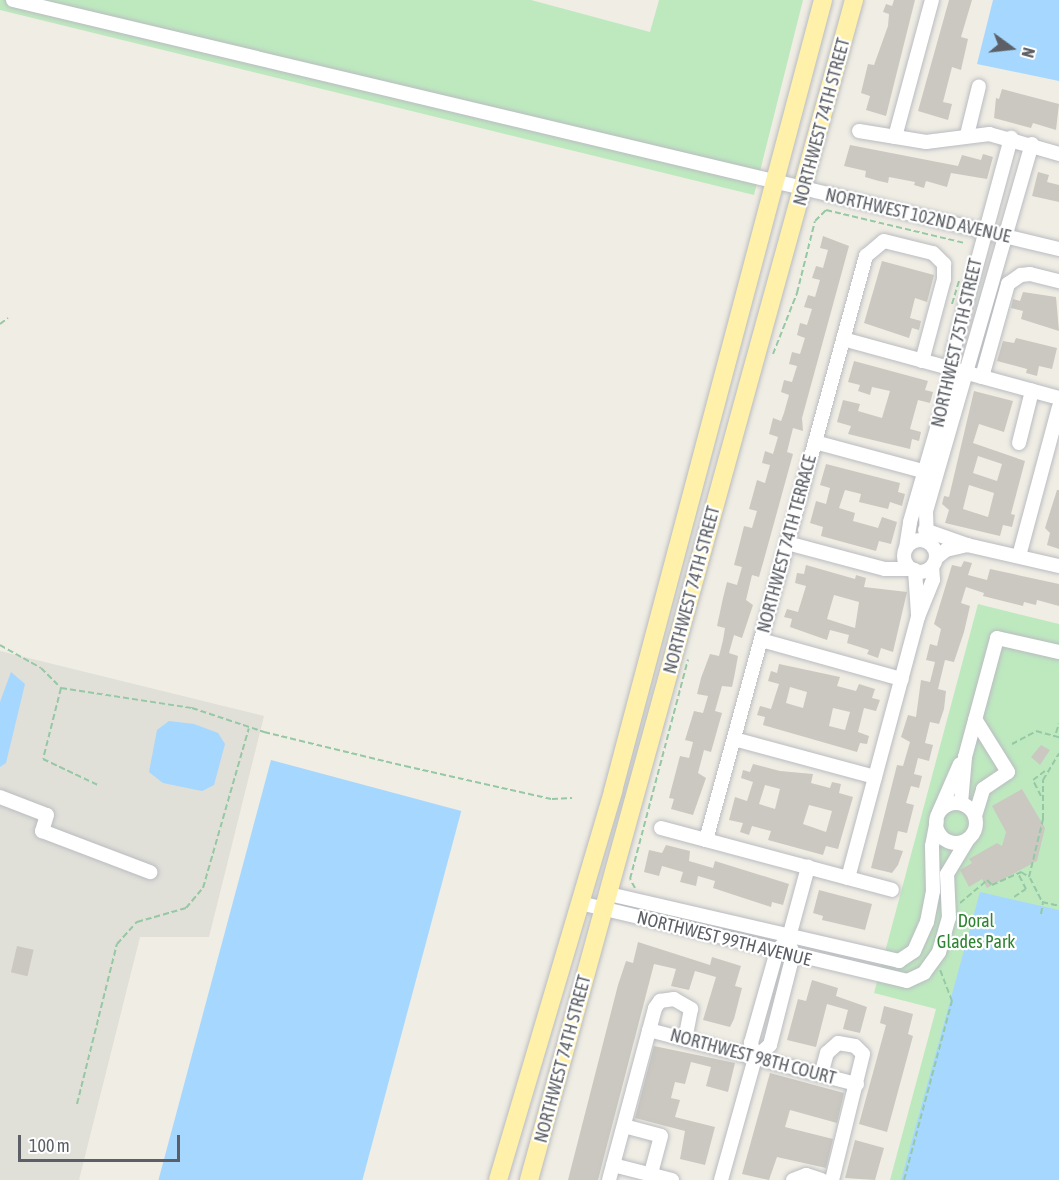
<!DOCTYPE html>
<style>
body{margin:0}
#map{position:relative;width:1059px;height:1180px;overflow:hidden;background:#f0ede4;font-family:"Asap Condensed",sans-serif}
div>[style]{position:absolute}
.industrial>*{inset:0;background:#e0dfd8}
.green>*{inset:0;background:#bee9bf}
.water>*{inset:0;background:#a5d7ff;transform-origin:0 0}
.building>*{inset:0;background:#cbc8c1;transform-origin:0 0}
.path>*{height:2px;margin-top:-1px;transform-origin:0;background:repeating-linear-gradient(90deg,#95c8a4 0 6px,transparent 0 9px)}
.roads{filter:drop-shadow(0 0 2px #b9bcc1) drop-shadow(0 0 2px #b9bcc1)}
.minor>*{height:14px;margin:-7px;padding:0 7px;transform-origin:7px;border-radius:7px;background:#fff}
.minor>.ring{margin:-7px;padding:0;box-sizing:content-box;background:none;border:14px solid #fff;border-radius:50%}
.major>*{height:18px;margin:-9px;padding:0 9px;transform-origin:9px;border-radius:9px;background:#fff1aa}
span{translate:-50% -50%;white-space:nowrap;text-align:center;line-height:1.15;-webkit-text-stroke:4.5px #fff;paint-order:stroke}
.street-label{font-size:18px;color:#5c6066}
.park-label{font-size:18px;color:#2d8331}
.north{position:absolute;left:981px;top:18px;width:60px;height:60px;-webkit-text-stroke:4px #fff;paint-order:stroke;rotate:105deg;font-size:16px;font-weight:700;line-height:24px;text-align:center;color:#5c6066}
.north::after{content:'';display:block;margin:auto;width:21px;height:27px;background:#5c6066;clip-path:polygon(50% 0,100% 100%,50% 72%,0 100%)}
.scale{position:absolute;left:18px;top:1135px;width:162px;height:27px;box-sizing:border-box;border:3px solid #5c6066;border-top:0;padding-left:8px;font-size:18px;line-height:21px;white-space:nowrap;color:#5c6066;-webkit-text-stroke:4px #fff;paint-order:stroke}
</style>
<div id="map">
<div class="industrial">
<i style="clip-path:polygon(0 651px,264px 716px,209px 937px,140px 937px,79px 1180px,0 1180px)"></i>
</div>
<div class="green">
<i style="clip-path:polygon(0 0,531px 0,650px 32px,659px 0,803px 0,754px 195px,0 10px)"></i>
<i style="clip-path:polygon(978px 604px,1059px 624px,1059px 1180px,890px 1180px,936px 1009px,874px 993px)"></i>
</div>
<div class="water">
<i style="clip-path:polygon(993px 0,1059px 0,1059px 81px,977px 64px)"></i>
<i style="clip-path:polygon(11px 672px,25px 684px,6px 763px,0 767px,0 702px)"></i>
<i style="clip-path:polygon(169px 721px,194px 724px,218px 733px,225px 744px,214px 785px,202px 791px,163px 783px,149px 772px,157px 730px)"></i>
<i style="left:271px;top:760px;width:197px;height:435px;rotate:15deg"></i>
<i style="clip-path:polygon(980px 892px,1059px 910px,1059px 1180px,901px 1180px)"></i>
</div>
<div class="building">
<i style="clip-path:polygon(894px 0,915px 0,886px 116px,866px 110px,870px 96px,861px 93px,868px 64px,874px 65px,888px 26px,889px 14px,883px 12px,886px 4px,892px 6px)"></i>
<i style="clip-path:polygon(949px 0,972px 0,961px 37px,968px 39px,961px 70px,952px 67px,943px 102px,952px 104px,948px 120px,918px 111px)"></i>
<i style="clip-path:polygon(1002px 89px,1059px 104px,1056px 130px,1033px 123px,1031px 128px,994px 118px,996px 98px,999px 99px)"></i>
<i style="clip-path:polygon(850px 145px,958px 166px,962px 155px,981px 160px,983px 154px,993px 157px,987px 179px,951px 173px,947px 187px,926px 181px,924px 188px,914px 185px,915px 182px,889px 177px,888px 183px,879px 181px,865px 177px,866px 171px,844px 166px)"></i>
<i style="clip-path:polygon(1038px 172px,1049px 175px,1047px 182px,1059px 185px,1059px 202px,1032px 196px)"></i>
<i style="clip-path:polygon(823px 236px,849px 246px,802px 418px,803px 431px,793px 428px,787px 452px,793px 454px,763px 563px,759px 577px,752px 575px,746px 600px,753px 605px,742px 638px,734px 635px,729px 653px,738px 656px,734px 678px,732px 687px,722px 686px,715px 711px,722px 713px,711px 752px,704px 750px,698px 773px,706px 778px,693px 815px,671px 809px,674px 799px,669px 798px,680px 756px,689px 758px,693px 742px,685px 740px,694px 711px,703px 713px,708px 696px,697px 694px,701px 678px,710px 654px,719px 656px,723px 640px,725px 628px,717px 626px,723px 598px,727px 582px,737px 585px,742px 567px,734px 565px,741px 538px,744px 526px,752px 528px,757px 511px,749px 509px,754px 491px,757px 480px,765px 483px,770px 465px,762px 463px,765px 451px,773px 454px,778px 437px,769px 434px,773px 418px,781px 421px,784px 413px,789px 395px,781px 392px,784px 380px,792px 382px,797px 366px,789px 364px,792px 352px,800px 354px,805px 338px,797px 335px,800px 323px,807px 325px,812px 309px,804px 307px,808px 295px,815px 297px,820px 280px,812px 278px,816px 266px,823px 268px,828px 250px,820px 248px)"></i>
<i style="clip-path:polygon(882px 261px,934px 275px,927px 302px,915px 298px,910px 318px,921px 321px,919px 330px,912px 328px,909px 338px,864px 323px)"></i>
<i style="clip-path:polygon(1023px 292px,1056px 297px,1059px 331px,1021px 319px,1023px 311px,1011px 308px,1013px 299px,1020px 301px)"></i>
<i style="clip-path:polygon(1016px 338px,1057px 348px,1052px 369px,1039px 366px,1037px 376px,1026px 373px,1027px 369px,997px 361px,1003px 341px,1014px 343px)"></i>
<i style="clip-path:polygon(854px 361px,928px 381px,925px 390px,933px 392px,930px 403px,918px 400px,910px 429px,921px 432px,919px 441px,912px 439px,910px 449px,848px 434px,851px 426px,837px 422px,843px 400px,860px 404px,858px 411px,882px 418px,890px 391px,872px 387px,870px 395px,858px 391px,860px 385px,848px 382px)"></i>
<i style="clip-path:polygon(evenodd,974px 391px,1013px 401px,1004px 432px,979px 424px,973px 443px,1025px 461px,1011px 514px,1015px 515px,1012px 527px,1003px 525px,1000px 536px,945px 523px,949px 510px,942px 504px,944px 496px,949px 497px,974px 391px,978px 456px,1002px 464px,997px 481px,973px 473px,978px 456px,974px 391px,969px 485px,994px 493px,988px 517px,963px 509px,969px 485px)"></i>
<i style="clip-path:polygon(826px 464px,900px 483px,898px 492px,905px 494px,902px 506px,890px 502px,888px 509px,859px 502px,861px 494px,845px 490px,839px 508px,855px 513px,853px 521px,871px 526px,878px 528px,882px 517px,897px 522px,891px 544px,879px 541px,876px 551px,821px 536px,823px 527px,810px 523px,816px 501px,826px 504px,830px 488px,820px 485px)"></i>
<i style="clip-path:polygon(1057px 490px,1059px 490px,1059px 549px,1047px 545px,1050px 533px,1045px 528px)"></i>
<i style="clip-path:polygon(964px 561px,972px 563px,968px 575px,987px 580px,990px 569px,1059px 584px,1059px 606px,1037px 600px,1036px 605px,1024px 602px,1023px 606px,983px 596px,984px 593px,966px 587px,961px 603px,970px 606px,964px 632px,954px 662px,945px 660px,938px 689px,946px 691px,944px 709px,939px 724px,930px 722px,925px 743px,933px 745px,929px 761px,918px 758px,914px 774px,922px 776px,919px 788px,911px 786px,906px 803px,914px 805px,907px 833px,898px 831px,894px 849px,903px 851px,898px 865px,892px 873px,871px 868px,897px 765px,903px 766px,910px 742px,901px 737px,908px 715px,916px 717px,921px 680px,930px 682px,935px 662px,926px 660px,930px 644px,937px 646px,941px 629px,934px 624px,952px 565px,961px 567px)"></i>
<i style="clip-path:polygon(evenodd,806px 565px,855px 579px,856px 575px,866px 578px,864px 587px,907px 592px,893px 652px,881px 648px,878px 658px,867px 654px,869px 650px,847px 643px,849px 635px,830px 630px,827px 640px,790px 627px,792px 619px,784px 617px,787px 609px,798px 612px,806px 586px,795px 583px,797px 573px,804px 574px,806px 565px,834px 595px,859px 602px,855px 628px,827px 619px,834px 595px)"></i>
<i style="clip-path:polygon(evenodd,779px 664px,840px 677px,837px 686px,856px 691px,859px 684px,875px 689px,872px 698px,880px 700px,876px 711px,864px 708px,858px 732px,869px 736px,867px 744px,860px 743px,857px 752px,763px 725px,765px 717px,757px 715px,760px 706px,771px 709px,779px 684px,768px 681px,771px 671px,777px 673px,779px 664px,790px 687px,807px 692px,803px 708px,786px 703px,790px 687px,779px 664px,833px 708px,850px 712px,845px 730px,829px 726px,833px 708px)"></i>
<i style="clip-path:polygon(1041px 745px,1050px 750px,1040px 765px,1031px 757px)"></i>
<i style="clip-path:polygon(evenodd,753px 764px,780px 771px,813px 774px,811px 783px,830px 788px,832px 782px,841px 784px,839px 793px,853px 797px,838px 849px,826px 846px,823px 855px,768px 840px,771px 831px,752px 826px,749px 835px,740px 832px,743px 823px,729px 820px,735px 797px,747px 801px,753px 782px,741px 778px,743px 770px,750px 772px,753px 764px,765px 785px,780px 789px,775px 809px,759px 804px,765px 785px,753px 764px,809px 805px,832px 811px,826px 832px,803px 824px,809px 805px)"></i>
<i style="clip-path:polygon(1022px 789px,1045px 828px,1037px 861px,987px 888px,982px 879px,969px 887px,960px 870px,972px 863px,969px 859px,997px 843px,1002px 846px,1006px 832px,992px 806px)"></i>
<i style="clip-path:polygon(666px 845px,690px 851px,689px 861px,713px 868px,715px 861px,789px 884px,783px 905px,772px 902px,771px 907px,713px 888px,715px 881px,698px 876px,696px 886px,680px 882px,683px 872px,662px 866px,659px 876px,644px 872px,649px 850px,662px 853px)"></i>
<i style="clip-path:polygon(819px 890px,872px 904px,865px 930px,822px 920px,823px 916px,813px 913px)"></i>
<i style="clip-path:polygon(638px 942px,710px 965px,712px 957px,741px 966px,735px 986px,742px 988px,734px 1019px,730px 1027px,703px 1020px,716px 977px,695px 971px,689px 990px,671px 986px,676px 969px,654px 964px,598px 1180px,568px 1180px,618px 985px,626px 961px,633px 963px)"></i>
<i style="left:17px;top:946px;width:17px;height:27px;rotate:13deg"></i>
<i style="clip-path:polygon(812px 980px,838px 988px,836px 996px,867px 1007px,860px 1033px,843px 1029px,848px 1010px,827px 1004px,816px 1047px,787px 1040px,798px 999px,806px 1001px)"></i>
<i style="clip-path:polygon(884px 1006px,913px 1014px,908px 1034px,913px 1036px,887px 1132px,859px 1124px,886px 1025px,880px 1023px)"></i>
<i style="clip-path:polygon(654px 1046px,735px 1063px,728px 1092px,706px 1086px,711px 1067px,691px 1062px,685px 1084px,675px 1082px,671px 1098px,680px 1100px,675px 1117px,715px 1127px,705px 1165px,680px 1159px,685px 1131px,635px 1118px)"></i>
<i style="clip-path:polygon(770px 1073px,844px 1093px,837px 1123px,790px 1110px,785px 1127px,833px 1139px,826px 1168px,777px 1157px,769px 1180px,742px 1174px)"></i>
<i style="clip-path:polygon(855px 1140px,884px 1148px,875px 1180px,845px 1178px)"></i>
</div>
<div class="path">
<i style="left:952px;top:304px;width:24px;rotate:-73deg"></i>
<i style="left:0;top:324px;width:10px;rotate:-37deg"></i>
<i style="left:773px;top:354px;width:66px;rotate:-68.5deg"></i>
<i style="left:797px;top:293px;width:74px;rotate:-76deg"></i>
<i style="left:815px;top:221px;width:16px;rotate:-45deg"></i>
<i style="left:826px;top:210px;width:143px;rotate:13.4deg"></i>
<i style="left:0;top:645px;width:47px;rotate:29.3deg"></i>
<i style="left:41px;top:668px;width:28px;rotate:45deg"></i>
<i style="left:61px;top:688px;width:133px;rotate:8.7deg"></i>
<i style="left:192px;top:708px;width:76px;rotate:18.4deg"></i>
<i style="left:264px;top:732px;width:145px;rotate:13.6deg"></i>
<i style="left:405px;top:766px;width:151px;rotate:12.7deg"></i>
<i style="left:552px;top:799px;width:20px;rotate:-3deg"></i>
<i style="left:61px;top:688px;width:73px;rotate:104.2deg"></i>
<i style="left:43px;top:759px;width:61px;rotate:25.3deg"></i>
<i style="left:1056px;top:733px;width:10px;rotate:-73deg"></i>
<i style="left:1012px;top:744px;width:27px;rotate:-28deg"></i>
<i style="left:1036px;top:731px;width:24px;rotate:15deg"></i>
<i style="left:1041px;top:796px;width:18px;rotate:-117deg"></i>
<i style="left:1033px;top:780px;width:15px;rotate:-37deg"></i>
<i style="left:1030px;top:878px;width:27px;rotate:63deg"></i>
<i style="left:1042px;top:902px;width:17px;rotate:13deg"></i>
<i style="left:635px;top:888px;width:10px;rotate:-119deg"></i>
<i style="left:630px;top:879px;width:227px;rotate:-75.2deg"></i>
<i style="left:1014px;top:897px;width:14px;rotate:-34deg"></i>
<i style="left:1026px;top:889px;width:18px;rotate:-117deg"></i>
<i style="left:960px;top:903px;width:35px;rotate:-40deg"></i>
<i style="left:987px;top:880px;width:7px;rotate:45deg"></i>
<i style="left:992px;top:885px;width:32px;rotate:-24deg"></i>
<i style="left:1021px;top:872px;width:9px;rotate:32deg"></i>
<i style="left:1029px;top:877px;width:60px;rotate:-76.4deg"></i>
<i style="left:1043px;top:819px;width:39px;rotate:-90deg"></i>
<i style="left:1043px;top:780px;width:31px;rotate:-59deg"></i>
<i style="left:1041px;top:914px;width:11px;rotate:-80deg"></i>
<i style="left:77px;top:1104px;width:165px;rotate:-76deg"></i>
<i style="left:117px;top:944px;width:30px;rotate:-48deg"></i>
<i style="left:137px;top:922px;width:51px;rotate:-15.9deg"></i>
<i style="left:186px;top:908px;width:26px;rotate:-50deg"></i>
<i style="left:203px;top:888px;width:166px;rotate:-74deg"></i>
<i style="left:904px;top:1180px;width:185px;rotate:-75deg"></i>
<i style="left:952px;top:1001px;width:33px;rotate:-111deg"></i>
</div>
<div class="roads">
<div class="minor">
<i style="left:13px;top:0;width:1075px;rotate:13.39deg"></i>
<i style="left:859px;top:131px;width:68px;rotate:9.3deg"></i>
<i style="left:926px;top:142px;width:64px;rotate:-7.2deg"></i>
<i style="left:989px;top:134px;width:73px;rotate:15.9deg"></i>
<i style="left:967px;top:135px;width:50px;rotate:-76.2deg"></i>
<i style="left:895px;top:137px;width:142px;rotate:-74.9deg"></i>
<i style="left:843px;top:339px;width:224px;rotate:15.3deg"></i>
<i style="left:982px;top:377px;width:97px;rotate:-74.4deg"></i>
<i style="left:1008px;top:284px;width:16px;rotate:-35deg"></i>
<i style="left:1021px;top:275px;width:9px;rotate:-6deg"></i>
<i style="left:1030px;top:274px;width:30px;rotate:14deg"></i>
<i style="left:815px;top:442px;width:115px;rotate:15.1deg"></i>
<i style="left:1019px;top:443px;width:54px;rotate:-76deg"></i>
<i style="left:925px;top:530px;width:45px;rotate:19.7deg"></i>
<i style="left:967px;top:545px;width:94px;rotate:12.9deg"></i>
<i class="ring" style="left:904px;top:540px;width:18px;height:18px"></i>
<i style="left:927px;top:541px;width:30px;rotate:-92deg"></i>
<i style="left:926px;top:511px;width:382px;rotate:-73.9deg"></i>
<i style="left:787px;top:543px;width:101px;rotate:14.9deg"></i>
<i style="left:885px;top:569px;width:27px"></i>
<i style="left:906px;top:548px;width:26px;rotate:-81deg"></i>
<i style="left:910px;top:522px;width:141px;rotate:-73.9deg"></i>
<i style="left:949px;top:387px;width:39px;rotate:-83deg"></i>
<i style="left:954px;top:348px;width:218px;rotate:-74.8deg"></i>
<i style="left:1019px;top:556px;width:154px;rotate:-75deg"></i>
<i style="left:936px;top:558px;width:13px;rotate:-39deg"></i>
<i style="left:946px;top:550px;width:22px;rotate:-13deg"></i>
<i style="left:915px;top:570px;width:44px;rotate:86.1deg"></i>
<i style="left:761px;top:640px;width:146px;rotate:15.5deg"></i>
<i style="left:734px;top:739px;width:146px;rotate:15.1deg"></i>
<i style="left:0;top:797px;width:50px;rotate:21deg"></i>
<i style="left:47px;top:815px;width:17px;rotate:107deg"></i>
<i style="left:42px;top:831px;width:116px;rotate:20.8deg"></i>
<i style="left:961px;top:803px;width:46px;rotate:-85deg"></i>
<i style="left:965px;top:757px;width:123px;rotate:-74.9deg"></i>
<i style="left:997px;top:638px;width:64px;rotate:12.7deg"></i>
<i class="ring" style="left:936px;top:803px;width:26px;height:26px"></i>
<i style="left:939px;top:812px;width:52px;rotate:-66.4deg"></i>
<i style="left:975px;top:816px;width:28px;rotate:-73deg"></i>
<i style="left:983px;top:789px;width:30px;rotate:-34deg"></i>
<i style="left:1008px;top:772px;width:62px;rotate:-121.9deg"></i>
<i style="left:661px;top:828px;width:239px;rotate:15deg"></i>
<i style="left:706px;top:840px;width:606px;rotate:-74.68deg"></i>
<i style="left:866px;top:256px;width:23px;rotate:-40deg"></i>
<i style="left:884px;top:241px;width:50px;rotate:13.8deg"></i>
<i style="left:933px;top:253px;width:16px;rotate:45deg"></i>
<i style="left:944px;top:264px;width:15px;rotate:90deg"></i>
<i style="left:944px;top:279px;width:85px;rotate:105deg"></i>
<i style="left:848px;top:878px;width:270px;rotate:-75deg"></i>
<i style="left:918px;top:617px;width:40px;rotate:-68deg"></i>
<i style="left:933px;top:580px;width:13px;rotate:-94deg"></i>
<i style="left:609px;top:894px;width:298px;rotate:13deg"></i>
<i style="left:899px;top:961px;width:18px;rotate:-34deg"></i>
<i style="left:914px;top:951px;width:32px;rotate:-66deg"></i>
<i style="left:927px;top:922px;width:32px;rotate:-79deg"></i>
<i style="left:933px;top:891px;width:45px;rotate:-91.3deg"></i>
<i style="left:932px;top:846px;width:25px;rotate:-79deg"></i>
<i style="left:580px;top:903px;width:336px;rotate:13.4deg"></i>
<i style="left:907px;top:981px;width:19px;rotate:-25deg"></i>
<i style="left:924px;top:973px;width:26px;rotate:-54deg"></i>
<i style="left:939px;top:952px;width:35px;rotate:-74deg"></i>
<i style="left:949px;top:918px;width:44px;rotate:-92.6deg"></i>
<i style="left:947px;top:874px;width:41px;rotate:-59deg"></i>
<i style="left:649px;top:1030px;width:215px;rotate:14.6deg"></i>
<i style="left:755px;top:1058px;width:16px;rotate:-105deg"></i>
<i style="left:751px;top:1043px;width:96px;rotate:-74.2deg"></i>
<i style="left:777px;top:951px;width:18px;rotate:-49deg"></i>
<i style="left:789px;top:937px;width:73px;rotate:-74.8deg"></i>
<i style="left:821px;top:1075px;width:23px;rotate:-75deg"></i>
<i style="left:827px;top:1053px;width:15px;rotate:-42deg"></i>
<i style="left:838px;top:1043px;width:17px;rotate:10deg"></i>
<i style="left:855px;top:1046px;width:11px;rotate:45deg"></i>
<i style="left:863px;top:1054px;width:130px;rotate:103.8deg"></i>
<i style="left:624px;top:1126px;width:38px;rotate:15deg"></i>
<i style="left:661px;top:1136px;width:39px;rotate:105deg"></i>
<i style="left:613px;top:1165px;width:61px;rotate:14.3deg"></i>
<i style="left:609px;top:1180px;width:178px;rotate:-75deg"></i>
<i style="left:655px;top:1008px;width:9px;rotate:-54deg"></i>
<i style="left:660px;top:1001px;width:14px;rotate:-8deg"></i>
<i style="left:674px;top:999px;width:20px;rotate:30deg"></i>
<i style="left:691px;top:1009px;width:31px;rotate:101deg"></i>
<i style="left:721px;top:1180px;width:127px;rotate:-74.4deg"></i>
<i style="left:755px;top:1058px;width:20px;rotate:-41deg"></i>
<i style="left:770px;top:1045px;width:93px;rotate:-75.7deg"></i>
<i style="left:793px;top:955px;width:7px;rotate:-106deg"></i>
<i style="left:793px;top:1180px;width:14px;rotate:-21deg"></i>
<i style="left:806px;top:1175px;width:16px;rotate:18deg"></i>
</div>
<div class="major">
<i style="left:498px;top:1180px;width:406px;rotate:-73.5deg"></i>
<i style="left:613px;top:791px;width:818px;rotate:-75.13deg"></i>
<i style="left:529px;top:1180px;width:1224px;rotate:-74.6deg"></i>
</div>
</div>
<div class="street-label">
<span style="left:822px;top:122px;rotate:-75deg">NORTHWEST 74TH STREET</span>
<span style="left:918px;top:216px;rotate:13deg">NORTHWEST 102ND AVENUE</span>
<span style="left:957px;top:343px;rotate:-77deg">NORTHWEST 75TH STREET</span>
<span style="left:787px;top:544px;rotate:-75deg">NORTHWEST 74TH TERRACE</span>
<span style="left:692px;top:590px;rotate:-75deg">NORTHWEST 74TH STREET</span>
<span style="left:724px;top:939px;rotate:14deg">NORTHWEST 99TH AVENUE</span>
<span style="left:753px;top:1057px;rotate:15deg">NORTHWEST 98TH COURT</span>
<span style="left:563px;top:1059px;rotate:-75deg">NORTHWEST 74TH STREET</span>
</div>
<div class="park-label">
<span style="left:976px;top:932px">Doral<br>Glades Park</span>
</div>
<div class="north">N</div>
<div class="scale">100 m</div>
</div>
